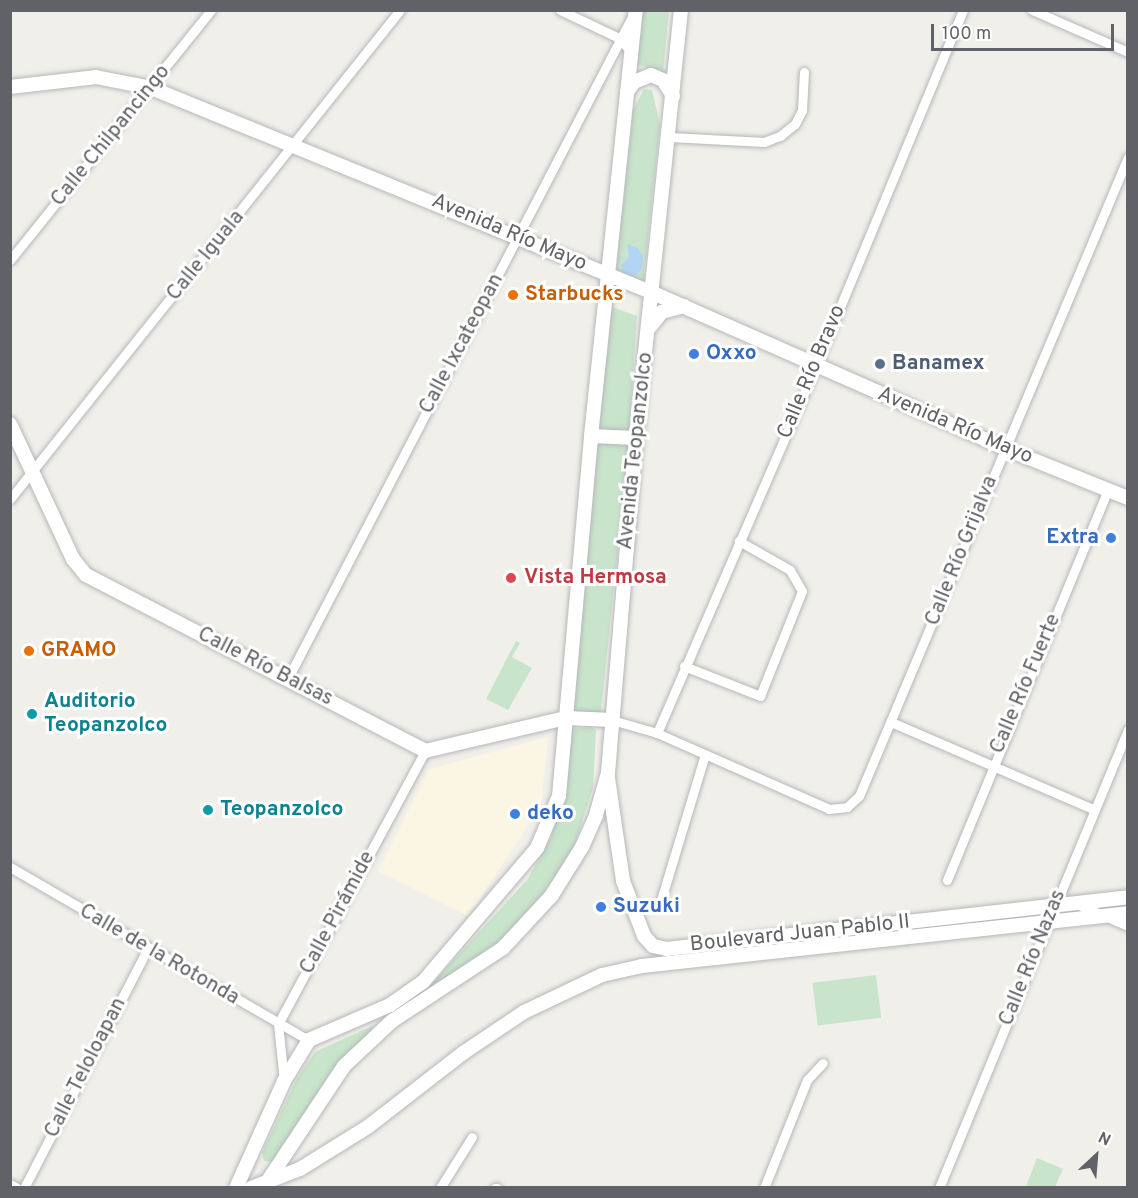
<!DOCTYPE html>
<meta charset="utf-8">
<style>
body{margin:0}
#map{position:relative;width:1138px;height:1198px;overflow:hidden;background:#f0efe9;font-family:Overpass,sans-serif}
div>[style]{position:absolute}
.commercial>*{inset:0;background:#fbf6e3}
.green>*{inset:0;background:#c8e4ca;transform-origin:0 0}
.water>*{inset:0;background:#b2d5f6}
.roads{filter:drop-shadow(0 0 2px #b5b7bb) drop-shadow(0 0 2px #b5b7bb)}
.street>*{height:9px;margin:-4.5px;padding:0 4.5px;transform-origin:4.5px;border-radius:4.5px;background:#fff}
.secondary>*{height:14px;margin:-7px;padding:0 7px;transform-origin:7px;border-radius:7px;background:#fff}
.dots>*{width:16px;height:16px;translate:-50% -50%;box-sizing:border-box;border:3px solid #fff;border-radius:50%}
span{translate:-50% -50%;white-space:nowrap;text-align:center;line-height:1.15;-webkit-text-stroke:6px #fff;paint-order:stroke}
.street-label{font-size:21px;color:#606267}
.food-label{font-size:21px;color:#c56008;font-weight:700}
.left{translate:0 -50%;text-align:left}
.shop-label{font-size:21px;color:#366cbe;font-weight:700}
.right{translate:-100% -50%;text-align:right}
.service-label{font-size:21px;color:#4e5e75;font-weight:700}
.health-label{font-size:21px;color:#be3a42;font-weight:700}
.culture-label{font-size:21px;color:#0d838f;font-weight:700}
.frame{position:absolute;inset:0;border:12px solid #606267;pointer-events:none}
.north{position:absolute;left:1066px;top:1126px;width:60px;height:60px;-webkit-text-stroke:4px #fff;paint-order:stroke;rotate:26deg;font-size:16px;font-weight:700;line-height:24px;text-align:center;color:#606267}
.north::after{content:'';display:block;margin:auto;width:21px;height:27px;background:#606267;clip-path:polygon(50% 0,100% 100%,50% 72%,0 100%)}
.scale{position:absolute;left:931px;top:24px;width:183px;height:27px;box-sizing:border-box;border:3px solid #606267;border-top:0;padding-left:8px;font-size:18px;line-height:21px;white-space:nowrap;color:#606267;-webkit-text-stroke:4px #fff;paint-order:stroke}
</style>
<div id="map">
<div class="commercial">
<i style="clip-path:polygon(548px 737px,541px 806px,468px 916px,378px 871px,429px 769px)"></i>
</div>
<div class="green">
<i style="clip-path:polygon(640px 11px,669px 11px,663px 73px,636px 64px)"></i>
<i style="clip-path:polygon(644px 89px,652px 90px,660px 125px,643px 284px,616px 273px,633px 110px)"></i>
<i style="clip-path:polygon(612px 307px,637px 316px,627px 461px,601px 712px,570px 714px)"></i>
<i style="clip-path:polygon(516px 641px,520px 643px,512px 657px,532px 668px,508px 710px,486px 699px)"></i>
<i style="clip-path:polygon(591px 727px,596px 730px,593px 788px,573px 850px,535px 905px,498px 946px,418px 999px,527px 880px,551px 837px,571px 729px)"></i>
<i style="left:876px;top:975px;width:43px;height:64px;rotate:83deg"></i>
<i style="clip-path:polygon(372px 1026px,374px 1029px,333px 1069px,273px 1162px,264px 1161px,262px 1153px,297px 1078px,315px 1052px)"></i>
<i style="clip-path:polygon(1037px 1158px,1063px 1169px,1055px 1187px,1026px 1187px)"></i>
</div>
<div class="water">
<i style="clip-path:polygon(627px 244px,638px 248px,643px 256px,642px 269px,635px 276px,622px 272px,621px 265px,629px 257px)"></i>
</div>
<div class="roads">
<div class="street">
<i style="left:560px;top:10px;width:65px;rotate:25.4deg"></i>
<i style="left:619px;top:38px;width:18px;rotate:49deg"></i>
<i style="left:1032px;top:10px;width:105px;rotate:23.6deg"></i>
<i style="left:670px;top:137px;width:94px;rotate:3deg"></i>
<i style="left:764px;top:142px;width:17px;rotate:-21deg"></i>
<i style="left:780px;top:136px;width:19px;rotate:-39deg"></i>
<i style="left:795px;top:124px;width:16px;rotate:-63deg"></i>
<i style="left:802px;top:110px;width:38px;rotate:-87deg"></i>
<i style="left:10px;top:260px;width:321px;rotate:-51.2deg"></i>
<i style="left:10px;top:499px;width:625px;rotate:-51.43deg"></i>
<i style="left:684px;top:666px;width:82px;rotate:21.5deg"></i>
<i style="left:760px;top:696px;width:113px;rotate:-68.2deg"></i>
<i style="left:802px;top:591px;width:24px;rotate:-120deg"></i>
<i style="left:790px;top:570px;width:59px;rotate:-150.4deg"></i>
<i style="left:288px;top:678px;width:747px;rotate:-62.51deg"></i>
<i style="left:612px;top:720px;width:47px;rotate:16.1deg"></i>
<i style="left:657px;top:733px;width:188px;rotate:23.8deg"></i>
<i style="left:829px;top:809px;width:18px;rotate:-6deg"></i>
<i style="left:847px;top:807px;width:16px;rotate:-43deg"></i>
<i style="left:859px;top:796px;width:693px;rotate:-67.17deg"></i>
<i style="left:891px;top:722px;width:222px;rotate:23.3deg"></i>
<i style="left:657px;top:733px;width:401px;rotate:-66.6deg"></i>
<i style="left:816px;top:365px;width:384px;rotate:-67.5deg"></i>
<i style="left:10px;top:867px;width:345px;rotate:30.1deg"></i>
<i style="left:947px;top:880px;width:422px;rotate:-67.6deg"></i>
<i style="left:661px;top:900px;width:152px;rotate:-73.2deg"></i>
<i style="left:1077px;top:904px;width:56px;rotate:23.3deg"></i>
<i style="left:284px;top:1081px;width:57px;rotate:-96deg"></i>
<i style="left:278px;top:1024px;width:310px;rotate:-61.7deg"></i>
<i style="left:10px;top:1184px;width:8px;rotate:30deg"></i>
<i style="left:24px;top:1188px;width:270px;rotate:-62.7deg"></i>
<i style="left:440px;top:1188px;width:60px;rotate:-57.9deg"></i>
<i style="left:495px;top:1188px;width:2px"></i>
<i style="left:764px;top:1188px;width:116px;rotate:-68.3deg"></i>
<i style="left:807px;top:1080px;width:23px;rotate:-47deg"></i>
<i style="left:939px;top:1188px;width:496px;rotate:-67.6deg"></i>
</div>
<div class="secondary">
<i style="left:10px;top:87px;width:87px;rotate:-6.6deg"></i>
<i style="left:96px;top:77px;width:56px;rotate:11.3deg"></i>
<i style="left:151px;top:88px;width:542px;rotate:22.21deg"></i>
<i style="left:653px;top:293px;width:384px;rotate:23.8deg"></i>
<i style="left:1004px;top:448px;width:134px;rotate:22deg"></i>
<i style="left:627px;top:92px;width:12px;rotate:-55deg"></i>
<i style="left:634px;top:82px;width:18px;rotate:-22deg"></i>
<i style="left:651px;top:75px;width:13px;rotate:23deg"></i>
<i style="left:663px;top:80px;width:19px;rotate:58deg"></i>
<i style="left:649px;top:328px;width:21px;rotate:-51deg"></i>
<i style="left:662px;top:312px;width:23px;rotate:-15deg"></i>
<i style="left:10px;top:424px;width:149px;rotate:65deg"></i>
<i style="left:73px;top:559px;width:21px;rotate:51deg"></i>
<i style="left:86px;top:575px;width:382px;rotate:27.4deg"></i>
<i style="left:425px;top:751px;width:145px;rotate:-13.2deg"></i>
<i style="left:566px;top:718px;width:46px;rotate:2.5deg"></i>
<i style="left:591px;top:436px;width:45px;rotate:2.5deg"></i>
<i style="left:608px;top:778px;width:104px;rotate:81.7deg"></i>
<i style="left:623px;top:881px;width:59px;rotate:69.1deg"></i>
<i style="left:644px;top:936px;width:13px;rotate:48deg"></i>
<i style="left:653px;top:946px;width:14px;rotate:12deg"></i>
<i style="left:667px;top:949px;width:464px;rotate:-6.4deg"></i>
<i style="left:236px;top:1188px;width:117px;rotate:-65.8deg"></i>
<i style="left:284px;top:1081px;width:48px;rotate:-58.6deg"></i>
<i style="left:309px;top:1040px;width:88px;rotate:-23.4deg"></i>
<i style="left:390px;top:1005px;width:40px;rotate:-34.9deg"></i>
<i style="left:423px;top:982px;width:176px;rotate:-49.6deg"></i>
<i style="left:537px;top:848px;width:56px;rotate:-67.1deg"></i>
<i style="left:559px;top:796px;width:361px;rotate:-84.9deg"></i>
<i style="left:591px;top:436px;width:428px;rotate:-84deg"></i>
<i style="left:251px;top:1188px;width:53px;rotate:-21.2deg"></i>
<i style="left:300px;top:1169px;width:81px;rotate:-31.9deg"></i>
<i style="left:369px;top:1126px;width:119px;rotate:-37.8deg"></i>
<i style="left:463px;top:1053px;width:73px;rotate:-33.9deg"></i>
<i style="left:524px;top:1012px;width:86px;rotate:-25.4deg"></i>
<i style="left:602px;top:975px;width:41px;rotate:-12.7deg"></i>
<i style="left:642px;top:966px;width:489px;rotate:-6.2deg"></i>
<i style="left:263px;top:1188px;width:146px;rotate:-56.4deg"></i>
<i style="left:344px;top:1066px;width:66px;rotate:-43.2deg"></i>
<i style="left:392px;top:1021px;width:133px;rotate:-33.3deg"></i>
<i style="left:503px;top:948px;width:72px;rotate:-47.2deg"></i>
<i style="left:552px;top:895px;width:57px;rotate:-58deg"></i>
<i style="left:582px;top:847px;width:35px;rotate:-66deg"></i>
<i style="left:596px;top:815px;width:44px;rotate:-74.1deg"></i>
<i style="left:608px;top:773px;width:336px;rotate:-85.2deg"></i>
<i style="left:636px;top:438px;width:430px;rotate:-84deg"></i>
</div>
</div>
<div class="dots">
<i style="left:513px;top:295px;background:#e8710a"></i>
<i style="left:694px;top:354px;background:#3f7fe0"></i>
<i style="left:880px;top:364px;background:#5c6f8a"></i>
<i style="left:1111px;top:538px;background:#3f7fe0"></i>
<i style="left:511px;top:578px;background:#e0444e"></i>
<i style="left:29px;top:651px;background:#e8710a"></i>
<i style="left:32px;top:714px;background:#0f9aa8"></i>
<i style="left:208px;top:810px;background:#0f9aa8"></i>
<i style="left:515px;top:814px;background:#3f7fe0"></i>
<i style="left:601px;top:907px;background:#3f7fe0"></i>
</div>
<div class="street-label">
<span style="left:111px;top:136px;rotate:-51deg">Calle Chilpancingo</span>
<span style="left:509px;top:233px;rotate:23deg">Avenida Río Mayo</span>
<span style="left:206px;top:256px;rotate:-51deg">Calle Iguala</span>
<span style="left:462px;top:344px;rotate:-62deg">Calle Ixcateopan</span>
<span style="left:812px;top:372px;rotate:-67deg">Calle Río Bravo</span>
<span style="left:955px;top:426px;rotate:23deg">Avenida Río Mayo</span>
<span style="left:636px;top:451px;rotate:-84deg">Avenida Teopanzolco</span>
<span style="left:962px;top:551px;rotate:-68deg">Calle Río Grijalva</span>
<span style="left:265px;top:667px;rotate:27deg">Calle Río Balsas</span>
<span style="left:1026px;top:684px;rotate:-67deg">Calle Río Fuerte</span>
<span style="left:338px;top:913px;rotate:-62deg">Calle Pirámide</span>
<span style="left:800px;top:934px;rotate:-6deg">Boulevard Juan Pablo II</span>
<span style="left:159px;top:955px;rotate:30deg">Calle de la Rotonda</span>
<span style="left:1033px;top:958px;rotate:-68deg">Calle Río Nazas</span>
<span style="left:86px;top:1068px;rotate:-63deg">Calle Teloloapan</span>
</div>
<div class="food-label">
<span class="left" style="left:525px;top:295px">Starbucks</span>
<span class="left" style="left:41px;top:651px">GRAMO</span>
</div>
<div class="shop-label">
<span class="left" style="left:706px;top:354px">Oxxo</span>
<span class="right" style="left:1099px;top:538px">Extra</span>
<span class="left" style="left:527px;top:814px">deko</span>
<span class="left" style="left:613px;top:907px">Suzuki</span>
</div>
<div class="service-label">
<span class="left" style="left:892px;top:364px">Banamex</span>
</div>
<div class="health-label">
<span class="left" style="left:524px;top:578px">Vista Hermosa</span>
</div>
<div class="culture-label">
<span class="left" style="left:44px;top:714px">Auditorio<br>Teopanzolco</span>
<span class="left" style="left:220px;top:810px">Teopanzolco</span>
</div>
<div class="frame"></div>
<div class="north">N</div>
<div class="scale">100 m</div>
</div>
